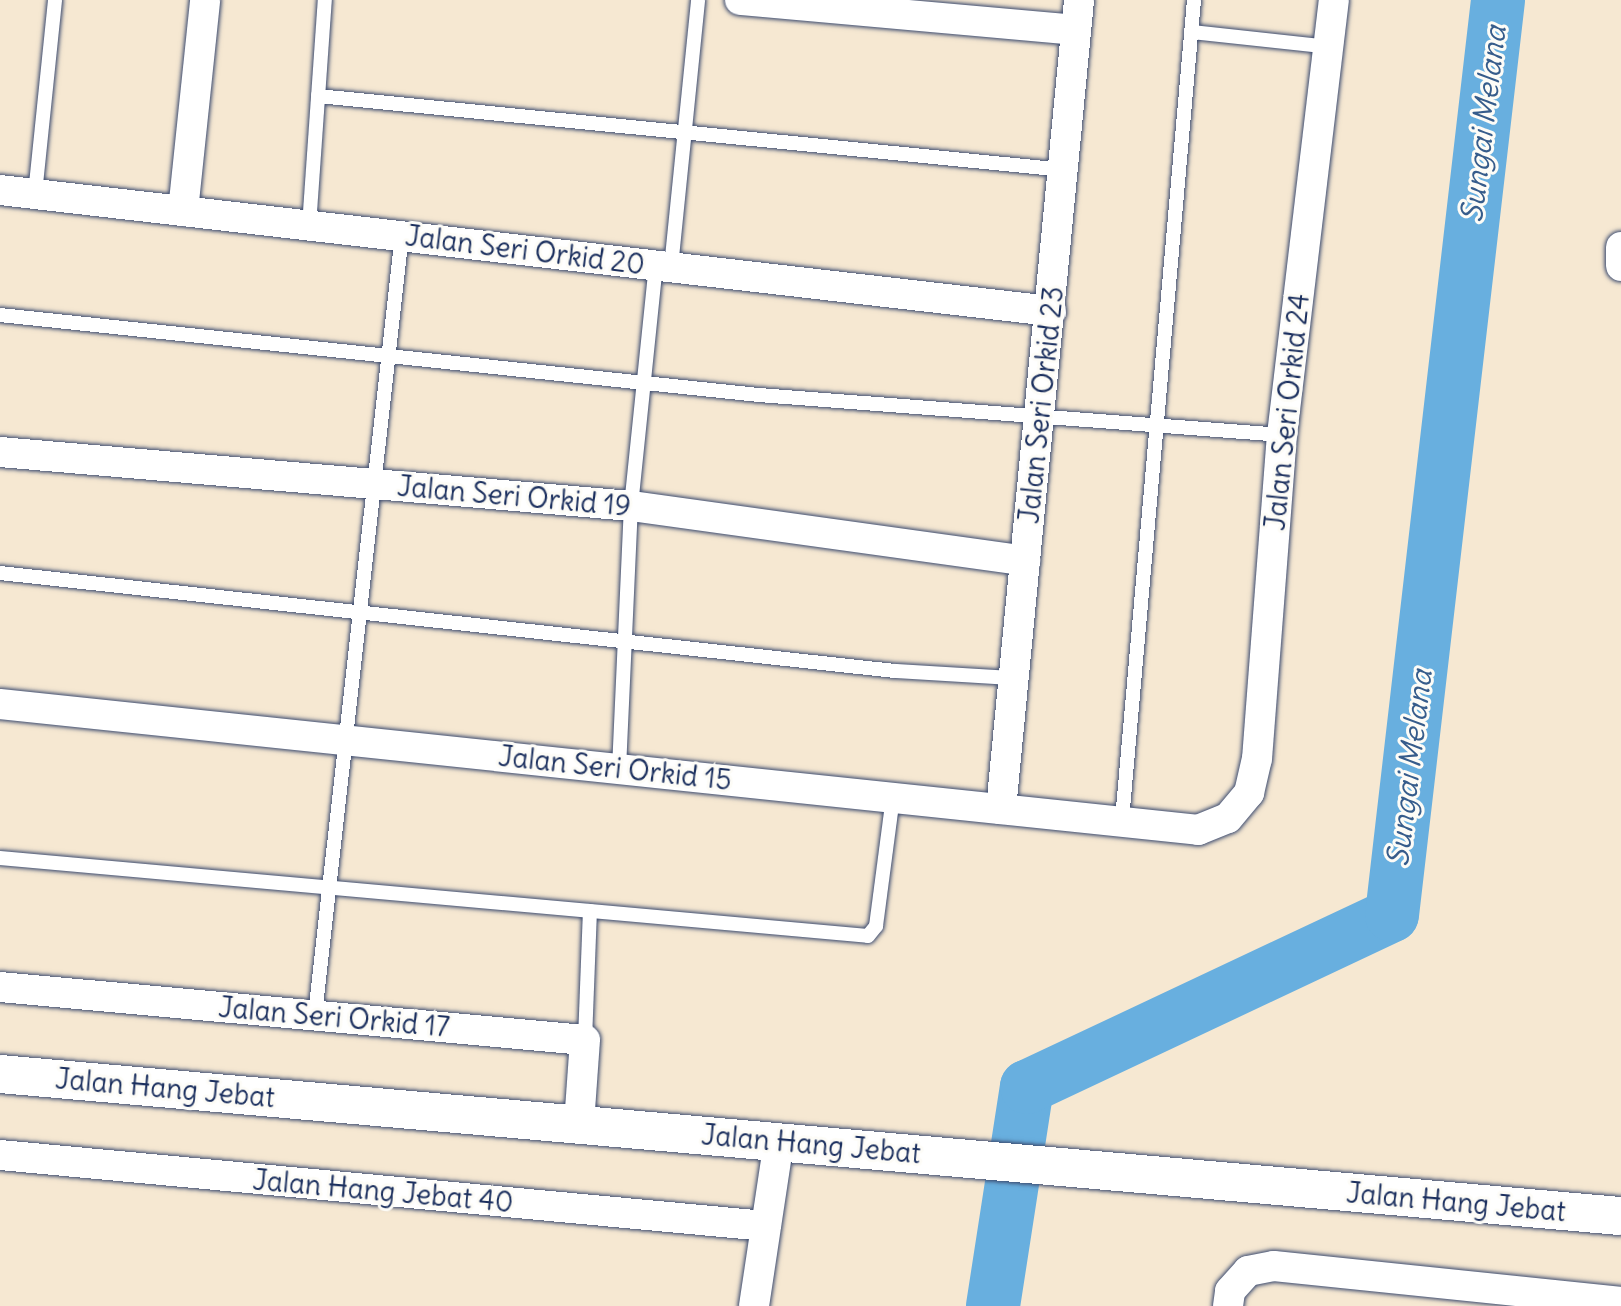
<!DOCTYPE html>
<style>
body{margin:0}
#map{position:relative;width:1621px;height:1306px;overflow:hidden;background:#f6e8d2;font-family:Delius,sans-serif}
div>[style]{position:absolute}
.river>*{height:54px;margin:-27px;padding:0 27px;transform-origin:27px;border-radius:27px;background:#68afdf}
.roads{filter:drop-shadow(0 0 2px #3c4b6f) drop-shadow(0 0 2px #3c4b6f)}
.service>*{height:14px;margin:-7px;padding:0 7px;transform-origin:7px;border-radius:7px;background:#fff}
.minor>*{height:30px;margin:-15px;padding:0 15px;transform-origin:15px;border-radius:15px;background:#fff}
.tertiary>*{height:38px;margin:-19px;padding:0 19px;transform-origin:19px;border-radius:19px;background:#fff}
span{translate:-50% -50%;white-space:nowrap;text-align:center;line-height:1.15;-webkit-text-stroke:6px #fdfcf7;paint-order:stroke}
.street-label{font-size:28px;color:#1b2f5e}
.water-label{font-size:30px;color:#365c8b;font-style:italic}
</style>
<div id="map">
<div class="river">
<i style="left:993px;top:1306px;width:222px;rotate:-81.2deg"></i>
<i style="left:1027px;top:1087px;width:403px;rotate:-25.2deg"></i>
<i style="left:1392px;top:915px;width:921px;rotate:-83.39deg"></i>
</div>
<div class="roads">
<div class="service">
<i style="left:1192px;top:32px;width:138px;rotate:6.2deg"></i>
<i style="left:318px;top:96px;width:750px;rotate:5.66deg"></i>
<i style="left:35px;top:194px;width:195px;rotate:-84.1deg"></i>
<i style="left:309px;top:226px;width:227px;rotate:-86deg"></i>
<i style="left:671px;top:267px;width:268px;rotate:-84.2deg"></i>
<i style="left:0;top:315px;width:763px;rotate:6.02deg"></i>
<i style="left:759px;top:395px;width:525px;rotate:4.37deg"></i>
<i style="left:0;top:573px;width:900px;rotate:6.25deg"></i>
<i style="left:895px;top:671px;width:118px;rotate:3.4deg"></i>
<i style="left:619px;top:769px;width:263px;rotate:-87.4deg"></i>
<i style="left:631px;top:506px;width:242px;rotate:-84.1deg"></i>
<i style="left:1122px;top:820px;width:823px;rotate:-84.98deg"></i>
<i style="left:0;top:858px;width:871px;rotate:5.13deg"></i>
<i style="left:868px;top:936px;width:13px;rotate:-51deg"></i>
<i style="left:876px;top:926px;width:130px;rotate:-82.5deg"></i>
<i style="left:315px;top:1015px;width:785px;rotate:-83.64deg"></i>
<i style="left:585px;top:1040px;width:129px;rotate:-87.8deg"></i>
</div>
<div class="minor">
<i style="left:740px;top:0;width:337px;rotate:5.1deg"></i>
<i style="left:0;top:190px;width:1058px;rotate:6.57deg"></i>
<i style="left:183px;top:211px;width:212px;rotate:-84deg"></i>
<i style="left:1621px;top:247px;width:19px;rotate:90deg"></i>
<i style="left:0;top:452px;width:633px;rotate:4.89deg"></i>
<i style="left:631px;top:506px;width:398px;rotate:7.9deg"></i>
<i style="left:0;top:704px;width:1205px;rotate:6deg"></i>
<i style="left:1198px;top:830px;width:32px;rotate:-22deg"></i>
<i style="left:1228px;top:818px;width:33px;rotate:-50deg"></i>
<i style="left:1249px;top:793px;width:35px;rotate:-77deg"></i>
<i style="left:1257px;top:759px;width:325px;rotate:-85.6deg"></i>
<i style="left:1282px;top:435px;width:438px;rotate:-83.2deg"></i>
<i style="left:1001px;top:809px;width:813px;rotate:-84.49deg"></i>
<i style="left:0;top:987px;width:587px;rotate:5.18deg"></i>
<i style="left:585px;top:1040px;width:83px;rotate:94.1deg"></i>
<i style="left:0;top:1155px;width:769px;rotate:5.3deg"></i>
<i style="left:754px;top:1306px;width:168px;rotate:-81.4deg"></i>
<i style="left:1228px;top:1306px;width:15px;rotate:-82deg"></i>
<i style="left:1230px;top:1291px;width:27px;rotate:-48deg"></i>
<i style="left:1248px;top:1271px;width:26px;rotate:-11deg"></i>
<i style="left:1274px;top:1266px;width:349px;rotate:5.9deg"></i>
</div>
<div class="tertiary">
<i style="left:0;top:1074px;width:1627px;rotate:5.01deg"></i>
</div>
</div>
<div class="street-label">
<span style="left:525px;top:250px;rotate:7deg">Jalan Seri Orkid 20</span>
<span style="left:1041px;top:405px;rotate:-84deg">Jalan Seri Orkid 23</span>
<span style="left:1287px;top:412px;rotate:-84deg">Jalan Seri Orkid 24</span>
<span style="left:514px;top:496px;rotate:5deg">Jalan Seri Orkid 19</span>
<span style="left:615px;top:768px;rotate:6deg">Jalan Seri Orkid 15</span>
<span style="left:334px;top:1017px;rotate:5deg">Jalan Seri Orkid 17</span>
<span style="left:165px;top:1088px;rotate:5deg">Jalan Hang Jebat</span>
<span style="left:811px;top:1144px;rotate:5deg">Jalan Hang Jebat</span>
<span style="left:383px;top:1191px;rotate:5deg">Jalan Hang Jebat 40</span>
<span style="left:1456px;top:1202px;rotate:5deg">Jalan Hang Jebat</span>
</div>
<div class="water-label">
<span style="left:1483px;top:124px;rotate:-83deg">Sungai Melana</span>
<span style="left:1409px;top:768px;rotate:-83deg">Sungai Melana</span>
</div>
</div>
